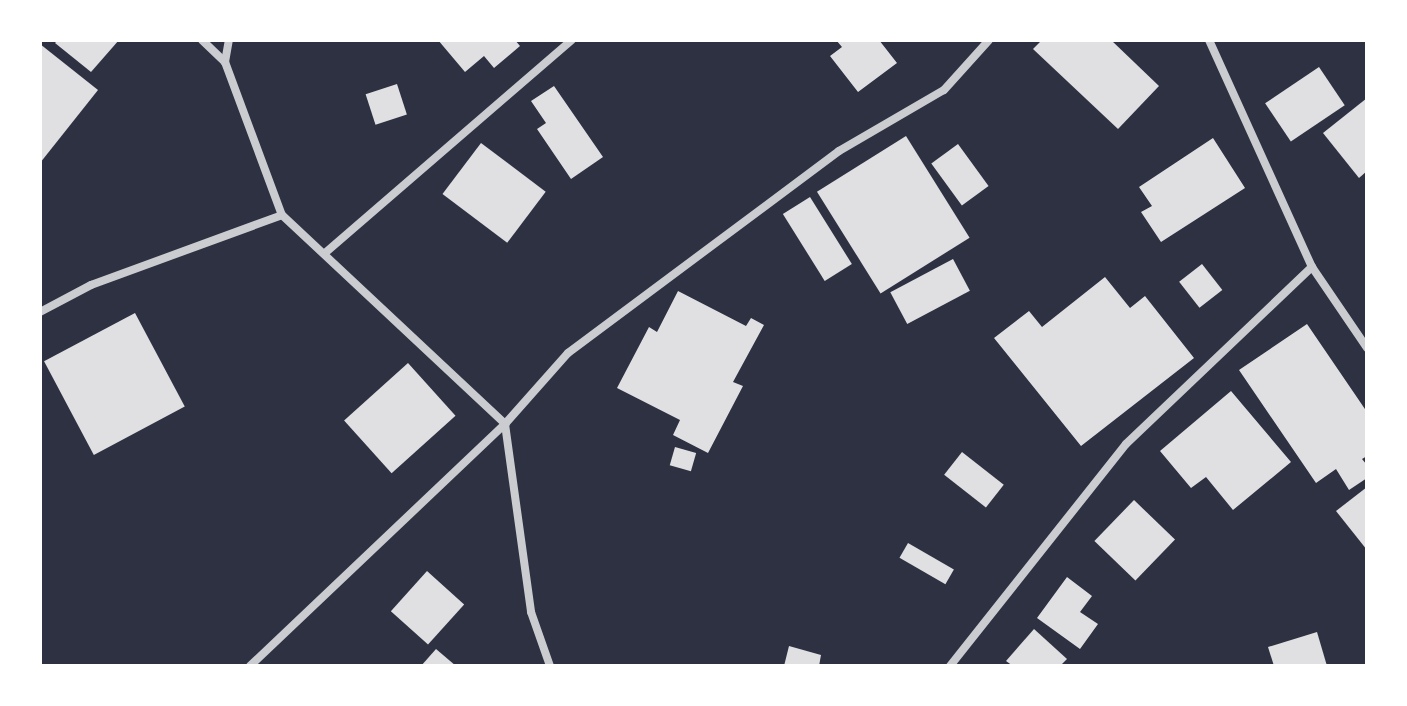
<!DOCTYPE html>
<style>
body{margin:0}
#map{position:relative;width:1407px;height:706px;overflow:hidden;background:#2d3142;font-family:"Open Sans",sans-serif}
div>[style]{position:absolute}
.building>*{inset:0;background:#e0e0e3;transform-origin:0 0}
.minor>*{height:8px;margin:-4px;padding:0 4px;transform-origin:4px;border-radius:4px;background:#caccd0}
span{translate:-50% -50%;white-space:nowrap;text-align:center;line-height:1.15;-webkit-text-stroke:6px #fff;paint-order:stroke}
.frame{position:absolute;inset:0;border:42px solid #fff;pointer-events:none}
</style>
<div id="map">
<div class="building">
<i style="clip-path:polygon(58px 40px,119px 40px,91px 72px,55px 43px)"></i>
<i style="clip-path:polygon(438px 40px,515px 40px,520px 46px,494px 68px,484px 56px,465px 72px)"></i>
<i style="clip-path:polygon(836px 40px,879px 40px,897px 63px,858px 92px,830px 56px,842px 47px)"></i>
<i style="clip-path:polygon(1042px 40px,1111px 40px,1159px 86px,1118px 129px,1033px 49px)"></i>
<i style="clip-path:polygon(40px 44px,98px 90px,40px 163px)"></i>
<i style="left:1319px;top:67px;width:46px;height:65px;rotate:56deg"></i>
<i style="left:397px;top:84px;width:32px;height:33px;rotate:72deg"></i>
<i style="clip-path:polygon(554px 86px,603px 157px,571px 179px,537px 129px,546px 123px,531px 101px)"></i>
<i style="clip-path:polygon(1367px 98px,1367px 171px,1359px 178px,1323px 133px)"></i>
<i style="left:906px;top:136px;width:120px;height:105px;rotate:58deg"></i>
<i style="clip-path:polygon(1213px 138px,1245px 188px,1161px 242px,1141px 212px,1152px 206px,1139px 187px)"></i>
<i style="left:481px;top:143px;width:81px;height:64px;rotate:37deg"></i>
<i style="left:958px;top:144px;width:52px;height:33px;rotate:54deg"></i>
<i style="left:810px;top:197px;width:79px;height:32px;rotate:58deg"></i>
<i style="left:953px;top:259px;width:36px;height:71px;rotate:62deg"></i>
<i style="left:1202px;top:264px;width:33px;height:29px;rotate:52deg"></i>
<i style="clip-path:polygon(1105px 277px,1130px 308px,1145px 296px,1194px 358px,1081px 446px,994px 338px,1029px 311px,1042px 327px)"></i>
<i style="clip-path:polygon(678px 291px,746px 326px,751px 318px,764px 325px,733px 382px,743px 386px,708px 453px,673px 435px,680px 420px,617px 388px,649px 327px,657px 332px)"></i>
<i style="left:135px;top:313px;width:106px;height:103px;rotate:62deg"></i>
<i style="clip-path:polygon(1307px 324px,1367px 412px,1367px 456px,1362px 459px,1367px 465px,1367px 478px,1349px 490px,1336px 469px,1316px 483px,1239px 370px)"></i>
<i style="left:408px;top:363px;width:71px;height:86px;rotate:48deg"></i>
<i style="clip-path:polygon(1231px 391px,1291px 462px,1233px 510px,1206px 477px,1191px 488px,1160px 451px)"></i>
<i style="left:675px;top:447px;width:22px;height:19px;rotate:16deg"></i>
<i style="left:962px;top:452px;width:53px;height:29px;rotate:38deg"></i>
<i style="clip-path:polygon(1367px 487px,1367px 550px,1336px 511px)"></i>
<i style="left:1134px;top:500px;width:57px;height:57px;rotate:44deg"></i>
<i style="left:908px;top:543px;width:53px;height:17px;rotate:30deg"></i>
<i style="left:427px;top:571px;width:50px;height:54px;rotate:42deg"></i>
<i style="clip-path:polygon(1067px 577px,1092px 596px,1080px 612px,1098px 624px,1080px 649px,1037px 618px)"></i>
<i style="clip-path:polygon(1034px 629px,1067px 659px,1060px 666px,1013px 666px,1006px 661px)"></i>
<i style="clip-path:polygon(1317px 632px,1327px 666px,1274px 666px,1268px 647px)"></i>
<i style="clip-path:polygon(789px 646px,821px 655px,819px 666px,784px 666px)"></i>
<i style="clip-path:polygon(436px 649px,456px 666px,421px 666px)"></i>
</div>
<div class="minor">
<i style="left:202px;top:40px;width:32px;rotate:44deg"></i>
<i style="left:225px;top:62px;width:163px;rotate:69.6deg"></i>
<i style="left:282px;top:215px;width:306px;rotate:43.1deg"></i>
<i style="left:505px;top:424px;width:190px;rotate:82.1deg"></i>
<i style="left:531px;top:612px;width:57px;rotate:70.6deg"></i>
<i style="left:1209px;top:40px;width:249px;rotate:65.6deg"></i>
<i style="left:1312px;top:267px;width:98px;rotate:55.8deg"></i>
<i style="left:225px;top:62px;width:22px;rotate:-80deg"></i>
<i style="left:325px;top:253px;width:326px;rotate:-40.8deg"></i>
<i style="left:40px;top:312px;width:58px;rotate:-27.9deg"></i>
<i style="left:91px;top:285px;width:203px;rotate:-20.1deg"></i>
<i style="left:250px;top:666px;width:352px;rotate:-43.5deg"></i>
<i style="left:505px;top:424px;width:95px;rotate:-48.4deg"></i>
<i style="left:568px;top:353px;width:338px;rotate:-36.7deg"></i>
<i style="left:839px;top:151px;width:121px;rotate:-30.2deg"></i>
<i style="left:944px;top:90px;width:67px;rotate:-48deg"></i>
<i style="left:950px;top:666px;width:283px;rotate:-51.6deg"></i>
<i style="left:1126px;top:444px;width:257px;rotate:-43.6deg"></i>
</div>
<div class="frame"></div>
</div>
